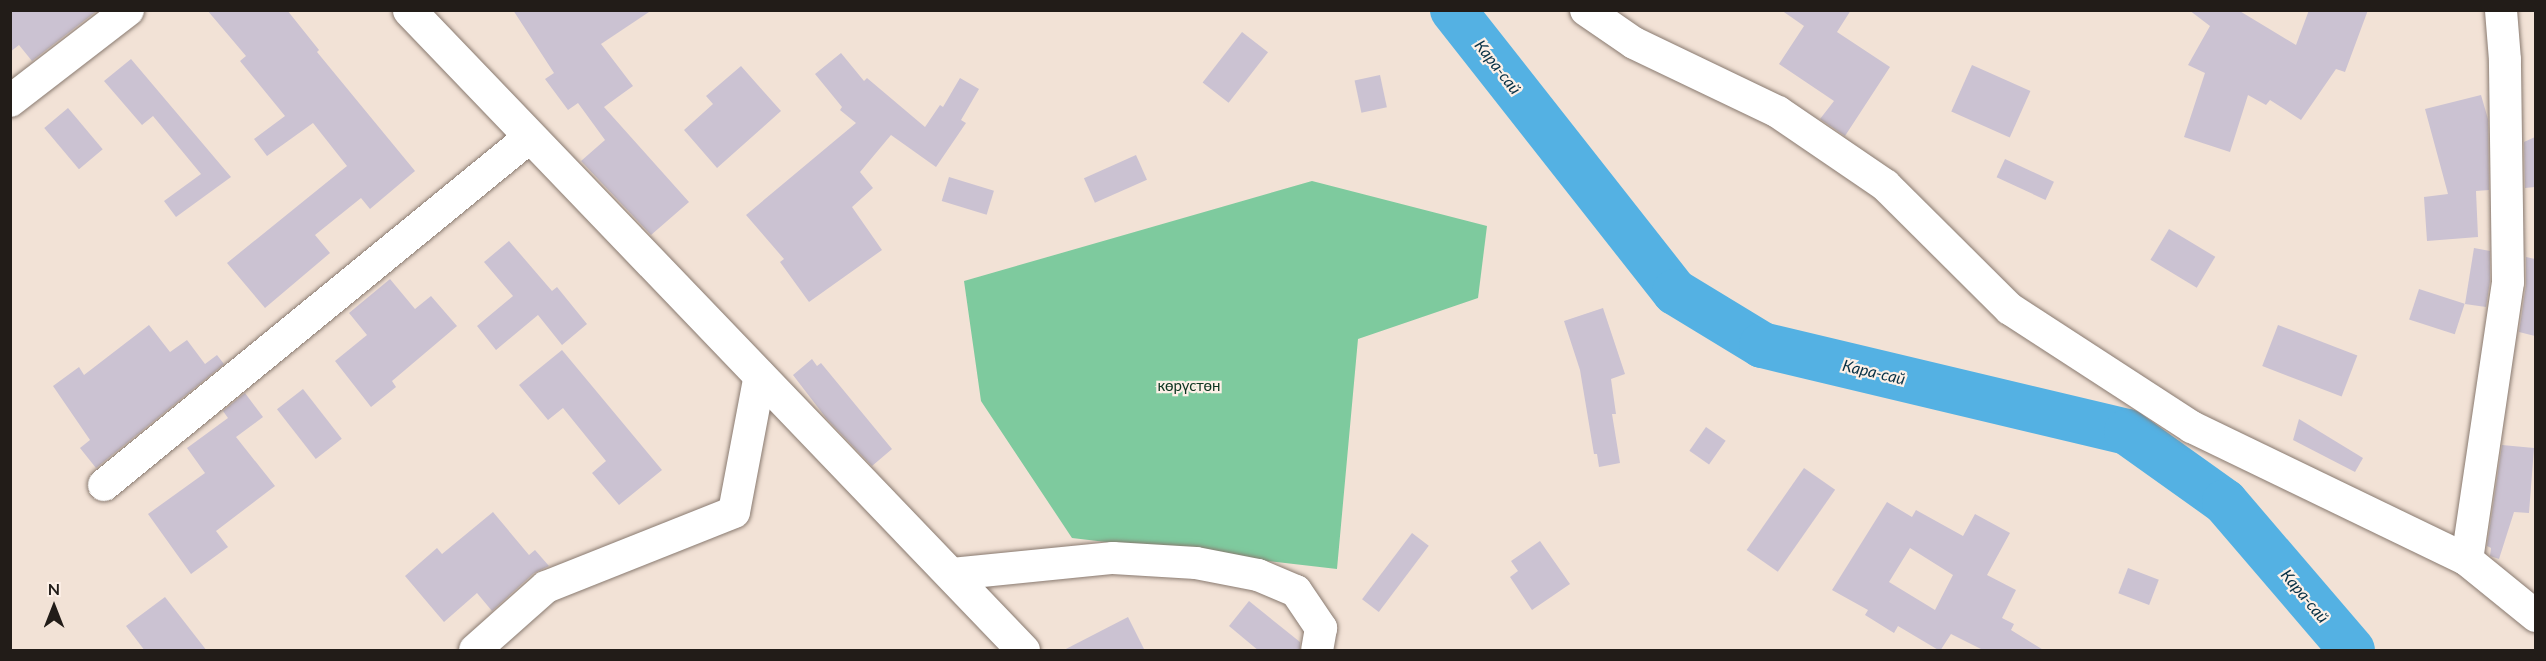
<!DOCTYPE html>
<meta charset="utf-8">
<style>
body{margin:0}
#map{position:relative;width:2546px;height:661px;overflow:hidden;background:#f2e2d6;font-family:Lato,sans-serif}
div>[style]{position:absolute}
.green>*{inset:0;background:#7eca9e}
.river>*{height:46px;margin:-23px;padding:0 23px;transform-origin:23px;border-radius:23px;background:#54b1e3}
.building>*{inset:0;background:#cbc2d2;transform-origin:0 0}
.roads{filter:drop-shadow(0 0 2px #897a70) drop-shadow(0 0 2px #897a70)}
.minor>*{height:32px;margin:-16px;padding:0 16px;transform-origin:16px;border-radius:16px;background:#fff}
.major>*{height:33px;margin:-16.5px;padding:0 16.5px;transform-origin:16.5px;border-radius:16.5px;background:#fff}
span{translate:-50% -50%;white-space:nowrap;text-align:center;line-height:1.15;-webkit-text-stroke:4.5px #fdf0e7;paint-order:stroke}
.park-label{font-size:15px;color:#0e3521}
.water-label{font-size:16px;color:#063045;font-style:italic}
.frame{position:absolute;inset:0;border:12px solid #221c18;pointer-events:none}
.north{position:absolute;left:24px;top:577px;width:60px;height:60px;-webkit-text-stroke:4px #fdf0e7;paint-order:stroke;rotate:0deg;font-size:16px;font-weight:700;line-height:24px;text-align:center;color:#221c18}
.north::after{content:'';display:block;margin:auto;width:21px;height:27px;background:#221c18;clip-path:polygon(50% 0,100% 100%,50% 72%,0 100%)}
</style>
<div id="map">
<div class="green">
<i style="clip-path:polygon(1312px 181px,1487px 226px,1478px 298px,1358px 339px,1337px 569px,1072px 538px,981px 401px,964px 281px)"></i>
</div>
<div class="river">
<i style="left:1453px;top:10px;width:359px;rotate:51.8deg"></i>
<i style="left:1675px;top:292px;width:102px;rotate:31.3deg"></i>
<i style="left:1762px;top:345px;width:375px;rotate:13.4deg"></i>
<i style="left:2127px;top:432px;width:120px;rotate:35.5deg"></i>
<i style="left:2225px;top:502px;width:195px;rotate:49.4deg"></i>
</div>
<div class="building">
<i style="clip-path:polygon(10px 10px,98px 10px,32px 61px,19px 45px,10px 52px)"></i>
<i style="clip-path:polygon(207px 10px,287px 10px,319px 50px,317px 52px,415px 171px,370px 209px,361px 198px,315px 235px,330px 253px,265px 308px,227px 263px,347px 166px,313px 123px,267px 156px,254px 139px,285px 116px,240px 61px,246px 56px)"></i>
<i style="clip-path:polygon(513px 10px,652px 10px,601px 44px,633px 86px,604px 107px,689px 202px,651px 235px,581px 161px,605px 140px,578px 103px,568px 110px,545px 79px,554px 73px)"></i>
<i style="clip-path:polygon(1781px 10px,1851px 10px,1837px 32px,1890px 67px,1845px 136px,1820px 119px,1834px 101px,1779px 64px,1804px 26px)"></i>
<i style="clip-path:polygon(2189px 10px,2238px 10px,2296px 45px,2309px 10px,2368px 10px,2345px 72px,2336px 69px,2301px 120px,2270px 100px,2266px 105px,2248px 95px,2230px 152px,2184px 137px,2205px 73px,2188px 65px,2210px 26px)"></i>
<i style="left:1242px;top:32px;width:33px;height:64px;rotate:38deg"></i>
<i style="clip-path:polygon(841px 53px,864px 81px,867px 78px,925px 127px,940px 105px,943px 107px,960px 78px,979px 89px,961px 120px,966px 123px,936px 167px,891px 135px,860px 172px,873px 188px,852px 207px,882px 250px,809px 302px,780px 262px,784px 259px,746px 215px,856px 123px,840px 110px,842px 107px,815px 74px)"></i>
<i style="clip-path:polygon(131px 59px,231px 177px,176px 217px,164px 201px,201px 174px,153px 116px,142px 125px,104px 81px)"></i>
<i style="left:1972px;top:65px;width:64px;height:51px;rotate:24deg"></i>
<i style="clip-path:polygon(741px 66px,781px 111px,717px 168px,684px 130px,713px 104px,706px 96px)"></i>
<i style="left:1380px;top:75px;width:33px;height:26px;rotate:78deg"></i>
<i style="clip-path:polygon(2481px 95px,2488px 119px,2489px 190px,2476px 191px,2478px 237px,2427px 241px,2424px 197px,2448px 194px,2425px 109px)"></i>
<i style="left:68px;top:108px;width:54px;height:31px;rotate:50deg"></i>
<i style="clip-path:polygon(2535px 137px,2535px 187px,2525px 188px,2524px 142px)"></i>
<i style="left:1136px;top:155px;width:27px;height:57px;rotate:66deg"></i>
<i style="left:2005px;top:159px;width:54px;height:20px;rotate:25deg"></i>
<i style="left:949px;top:177px;width:47px;height:25px;rotate:17deg"></i>
<i style="left:2169px;top:229px;width:54px;height:36px;rotate:31deg"></i>
<i style="clip-path:polygon(509px 241px,552px 291px,557px 287px,587px 324px,562px 345px,538px 315px,496px 350px,477px 326px,513px 296px,484px 262px)"></i>
<i style="clip-path:polygon(2474px 248px,2490px 251px,2490px 281px,2486px 307px,2465px 304px)"></i>
<i style="clip-path:polygon(2526px 257px,2535px 259px,2535px 336px,2519px 332px,2526px 285px)"></i>
<i style="clip-path:polygon(390px 279px,415px 309px,431px 296px,457px 326px,392px 381px,396px 387px,371px 407px,335px 361px,367px 335px,349px 313px)"></i>
<i style="left:2419px;top:289px;width:48px;height:32px;rotate:18deg"></i>
<i style="clip-path:polygon(1603px 308px,1625px 374px,1611px 379px,1616px 414px,1612px 414px,1620px 463px,1599px 467px,1597px 454px,1594px 454px,1580px 370px,1564px 321px)"></i>
<i style="clip-path:polygon(149px 325px,170px 352px,187px 340px,205px 364px,217px 355px,224px 364px,96px 468px,80px 448px,90px 440px,53px 386px,79px 367px,84px 375px)"></i>
<i style="left:2278px;top:325px;width:85px;height:44px;rotate:21deg"></i>
<i style="clip-path:polygon(562px 350px,662px 470px,619px 505px,592px 473px,606px 461px,563px 408px,548px 420px,519px 385px)"></i>
<i style="clip-path:polygon(812px 359px,817px 366px,821px 363px,892px 449px,872px 466px,826px 418px,793px 375px)"></i>
<i style="left:303px;top:389px;width:63px;height:33px;rotate:52deg"></i>
<i style="clip-path:polygon(245px 393px,263px 417px,236px 437px,275px 486px,216px 531px,228px 547px,191px 574px,148px 514px,205px 473px,187px 448px,228px 418px,223px 411px)"></i>
<i style="clip-path:polygon(2299px 419px,2363px 458px,2355px 472px,2293px 440px)"></i>
<i style="left:1706px;top:427px;width:24px;height:29px;rotate:35deg"></i>
<i style="clip-path:polygon(2502px 445px,2534px 448px,2529px 513px,2514px 512px,2499px 559px,2490px 556px,2491px 548px,2487px 546px)"></i>
<i style="left:1804px;top:468px;width:38px;height:100px;rotate:35deg"></i>
<i style="clip-path:polygon(evenodd,1887px 502px,1912px 517px,1916px 510px,1963px 536px,1975px 514px,2010px 533px,1987px 575px,2016px 590px,2002px 618px,2014px 624px,2011px 630px,2045px 651px,1985px 651px,1951px 634px,1940px 651px,1898px 626px,1894px 633px,1865px 615px,1868px 610px,1832px 590px,1887px 502px,1910px 548px,1953px 575px,1935px 610px,1889px 582px,1910px 548px)"></i>
<i style="clip-path:polygon(493px 512px,529px 555px,535px 550px,549px 566px,534px 573px,492px 611px,477px 593px,444px 622px,405px 576px,437px 548px,442px 554px)"></i>
<i style="left:1412px;top:533px;width:21px;height:83px;rotate:37deg"></i>
<i style="clip-path:polygon(1540px 541px,1570px 584px,1532px 610px,1510px 577px,1518px 571px,1511px 561px)"></i>
<i style="left:2128px;top:568px;width:33px;height:27px;rotate:21deg"></i>
<i style="clip-path:polygon(165px 597px,207px 651px,145px 651px,126px 626px)"></i>
<i style="clip-path:polygon(1249px 601px,1300px 642px,1300px 651px,1259px 651px,1229px 626px)"></i>
<i style="clip-path:polygon(1128px 617px,1145px 651px,1062px 651px)"></i>
</div>
<div class="roads">
<div class="minor">
<i style="left:1586px;top:10px;width:58px;rotate:34.5deg"></i>
<i style="left:1634px;top:43px;width:160px;rotate:25.6deg"></i>
<i style="left:1778px;top:112px;width:130px;rotate:34.3deg"></i>
<i style="left:1885px;top:185px;width:176px;rotate:44.8deg"></i>
<i style="left:2010px;top:309px;width:217px;rotate:33deg"></i>
<i style="left:2192px;top:427px;width:305px;rotate:25.8deg"></i>
<i style="left:2467px;top:560px;width:89px;rotate:39.1deg"></i>
<i style="left:10px;top:101px;width:149px;rotate:-37.6deg"></i>
<i style="left:104px;top:485px;width:550px;rotate:-39.25deg"></i>
<i style="left:2467px;top:560px;width:281px;rotate:-81.6deg"></i>
<i style="left:2508px;top:282px;width:222px;rotate:-90.8deg"></i>
<i style="left:2505px;top:60px;width:50px;rotate:-94.6deg"></i>
<i style="left:952px;top:574px;width:162px;rotate:-5.7deg"></i>
<i style="left:1113px;top:558px;width:83px;rotate:3.4deg"></i>
<i style="left:1196px;top:563px;width:63px;rotate:11deg"></i>
<i style="left:1258px;top:575px;width:41px;rotate:22.8deg"></i>
<i style="left:1296px;top:591px;width:45px;rotate:56deg"></i>
<i style="left:1321px;top:628px;width:22px;rotate:100deg"></i>
<i style="left:475px;top:650px;width:95px;rotate:-41.6deg"></i>
<i style="left:546px;top:587px;width:202px;rotate:-21.7deg"></i>
<i style="left:734px;top:512px;width:139px;rotate:-79.3deg"></i>
</div>
<div class="major">
<i style="left:409px;top:10px;width:887px;rotate:46.19deg"></i>
</div>
</div>
<div class="park-label">
<span style="left:1189px;top:386px">көрүстөн</span>
</div>
<div class="water-label">
<span style="left:1498px;top:67px;rotate:52deg">Кара-сай</span>
<span style="left:1874px;top:372px;rotate:13deg">Кара-сай</span>
<span style="left:2305px;top:596px;rotate:50deg">Кара-сай</span>
</div>
<div class="frame"></div>
<div class="north">N</div>
</div>
